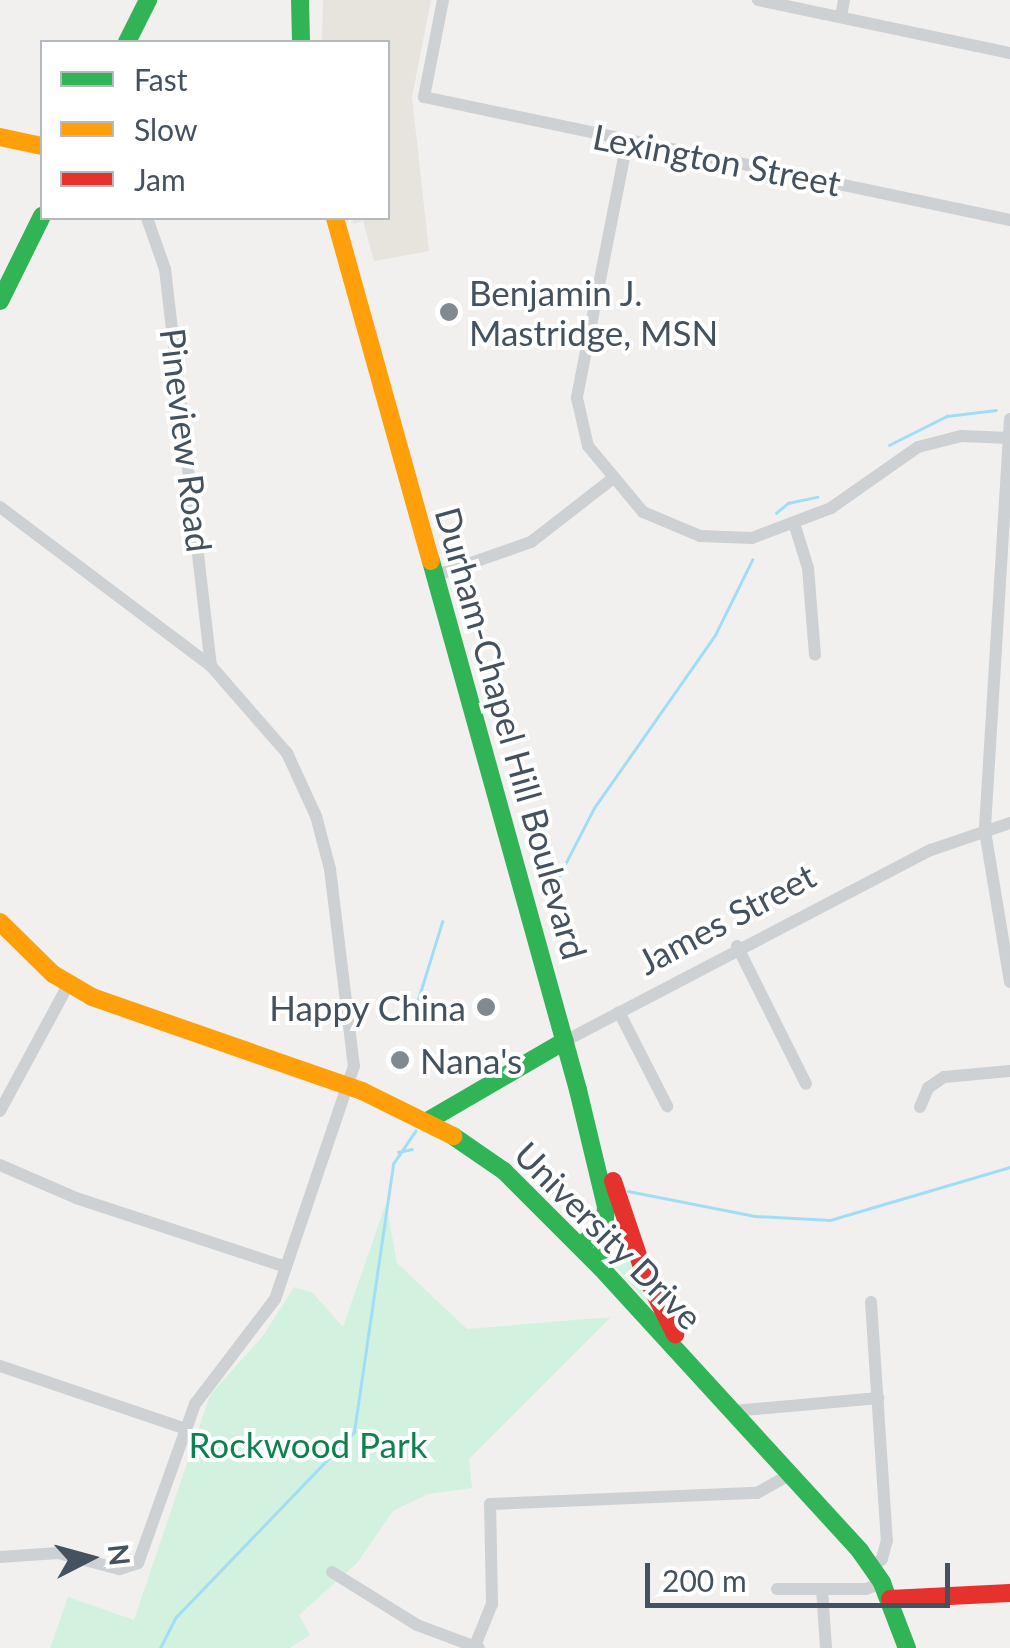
<!DOCTYPE html>
<style>
body{margin:0}
#map{position:relative;width:1010px;height:1648px;overflow:hidden;background:#f1f0ef;font-family:Lato,sans-serif}
div>[style]{position:absolute}
.commercial>*{inset:0;background:#e6e4dc}
.green>*{inset:0;background:#d2f2df}
.stream>*{height:2.5px;margin:-1.25px;padding:0 1.25px;transform-origin:1.25px;border-radius:1.25px;background:#a1def5}
.street>*{height:12px;margin:-6px;padding:0 6px;transform-origin:6px;border-radius:6px;background:#cdd1d4}
.fast>*{height:18px;margin:-9px;padding:0 9px;transform-origin:9px;border-radius:9px;background:#30b455}
.slow>*{height:18px;margin:-9px;padding:0 9px;transform-origin:9px;border-radius:9px;background:#ff9f0a}
.jam>*{height:18px;margin:-9px;padding:0 9px;transform-origin:9px;border-radius:9px;background:#e5322d}
.dots>*{width:28px;height:28px;translate:-50% -50%;box-sizing:border-box;border:5px solid #fff;border-radius:50%}
span{translate:-50% -50%;white-space:nowrap;text-align:center;line-height:1.15;-webkit-text-stroke:8px #fff;paint-order:stroke}
.street-label{font-size:35px;color:#44515f}
.poi-label{font-size:35px;color:#44515f}
.left{translate:0 -50%;text-align:left}
.right{translate:-100% -50%;text-align:right}
.park-label{font-size:35px;color:#0c834e}
.legend{position:absolute;left:40px;top:40px;width:350px;height:180px;box-sizing:border-box;background:#fff;border:2px solid #b4b9bf;margin:0;padding:12px 18px;list-style:none;font-size:30px;color:#44515f}
.legend li{display:flex;align-items:center;gap:20px;height:50px}
.legend b{width:50px;border:2px solid #b4b9bf}
.north{position:absolute;left:40px;top:1508px;width:100px;height:100px;-webkit-text-stroke:8px #fff;paint-order:stroke;rotate:84deg;font-size:28px;font-weight:700;line-height:40px;text-align:center;color:#44515f}
.north::after{content:'';display:block;margin:auto;width:35px;height:45px;background:#44515f;clip-path:polygon(50% 0,100% 100%,50% 72%,0 100%)}
.scale{position:absolute;left:645px;top:1563px;width:305px;height:45px;box-sizing:border-box;border:5px solid #44515f;border-top:0;padding-left:12px;font-size:30px;line-height:35px;white-space:nowrap;color:#44515f;-webkit-text-stroke:8px #fff;paint-order:stroke}
</style>
<div id="map">
<div class="commercial">
<i style="clip-path:polygon(323px 0,431px 0,412px 97px,429px 251px,374px 261px,363px 221px,353px 224px,352px 218px,388px 218px,388px 42px,322px 42px)"></i>
</div>
<div class="green">
<i style="clip-path:polygon(386px 1203px,397px 1263px,467px 1329px,611px 1317px,469px 1459px,472px 1488px,428px 1494px,393px 1511px,357px 1563px,299px 1615px,310px 1635px,290px 1648px,50px 1648px,68px 1597px,134px 1620px,210px 1395px,263px 1336px,294px 1287px,313px 1293px,343px 1327px)"></i>
<i style="clip-path:polygon(628px 1240px,657px 1314px,615px 1266px)"></i>
</div>
<div class="stream">
<i style="left:889px;top:445px;width:65px;rotate:-26.6deg"></i>
<i style="left:947px;top:416px;width:49px;rotate:-7deg"></i>
<i style="left:776px;top:513px;width:16px;rotate:-40deg"></i>
<i style="left:788px;top:503px;width:30px;rotate:-12deg"></i>
<i style="left:559px;top:876px;width:76px;rotate:-62.8deg"></i>
<i style="left:594px;top:808px;width:211px;rotate:-55deg"></i>
<i style="left:715px;top:635px;width:84px;rotate:-63.7deg"></i>
<i style="left:412px;top:1019px;width:102px;rotate:-72.8deg"></i>
<i style="left:398px;top:1152px;width:14px;rotate:-12deg"></i>
<i style="left:628px;top:1191px;width:129px;rotate:11.1deg"></i>
<i style="left:755px;top:1216px;width:75px;rotate:3.1deg"></i>
<i style="left:830px;top:1220px;width:188px;rotate:-16.4deg"></i>
<i style="left:547px;top:1192px;width:26px;rotate:-2deg"></i>
<i style="left:160px;top:1648px;width:35px;rotate:-63deg"></i>
<i style="left:176px;top:1617px;width:257px;rotate:-46.1deg"></i>
<i style="left:354px;top:1432px;width:271px;rotate:-81.7deg"></i>
<i style="left:393px;top:1164px;width:40px;rotate:-56deg"></i>
</div>
<div class="street">
<i style="left:443px;top:0;width:99px;rotate:101.1deg"></i>
<i style="left:424px;top:97px;width:599px;rotate:11.85deg"></i>
<i style="left:758px;top:0;width:258px;rotate:11.9deg"></i>
<i style="left:841px;top:17px;width:17px;rotate:-80deg"></i>
<i style="left:627px;top:142px;width:261px;rotate:101.1deg"></i>
<i style="left:577px;top:398px;width:49px;rotate:77.1deg"></i>
<i style="left:588px;top:446px;width:86px;rotate:50.2deg"></i>
<i style="left:643px;top:512px;width:62px;rotate:22.8deg"></i>
<i style="left:700px;top:536px;width:52px;rotate:2.2deg"></i>
<i style="left:752px;top:538px;width:85px;rotate:-20.8deg"></i>
<i style="left:831px;top:508px;width:106px;rotate:-35deg"></i>
<i style="left:918px;top:447px;width:44px;rotate:-14.3deg"></i>
<i style="left:961px;top:436px;width:49px;rotate:2.3deg"></i>
<i style="left:147px;top:218px;width:54px;rotate:70.6deg"></i>
<i style="left:165px;top:269px;width:400px;rotate:83.4deg"></i>
<i style="left:1010px;top:419px;width:413px;rotate:93.5deg"></i>
<i style="left:985px;top:831px;width:153px;rotate:80.6deg"></i>
<i style="left:0;top:507px;width:264px;rotate:37deg"></i>
<i style="left:211px;top:666px;width:116px;rotate:48.9deg"></i>
<i style="left:287px;top:753px;width:69px;rotate:65.3deg"></i>
<i style="left:316px;top:816px;width:55px;rotate:75.2deg"></i>
<i style="left:330px;top:869px;width:198px;rotate:83.1deg"></i>
<i style="left:354px;top:1066px;width:246px;rotate:108.7deg"></i>
<i style="left:275px;top:1299px;width:132px;rotate:127.3deg"></i>
<i style="left:195px;top:1404px;width:169px;rotate:109.7deg"></i>
<i style="left:138px;top:1563px;width:20px;rotate:162deg"></i>
<i style="left:119px;top:1569px;width:63px;rotate:-165.3deg"></i>
<i style="left:58px;top:1553px;width:58px;rotate:176.1deg"></i>
<i style="left:794px;top:523px;width:47px;rotate:72.7deg"></i>
<i style="left:808px;top:568px;width:87px;rotate:85.4deg"></i>
<i style="left:434px;top:576px;width:103px;rotate:-19.3deg"></i>
<i style="left:531px;top:542px;width:101px;rotate:-37.8deg"></i>
<i style="left:737px;top:946px;width:154px;rotate:63.4deg"></i>
<i style="left:619px;top:1012px;width:106px;rotate:62.9deg"></i>
<i style="left:565px;top:1041px;width:413px;rotate:-27.6deg"></i>
<i style="left:931px;top:850px;width:83px;rotate:-18.9deg"></i>
<i style="left:920px;top:1107px;width:21px;rotate:-67deg"></i>
<i style="left:928px;top:1088px;width:19px;rotate:-35deg"></i>
<i style="left:944px;top:1077px;width:66px;rotate:-5.2deg"></i>
<i style="left:0;top:1111px;width:143px;rotate:-61.6deg"></i>
<i style="left:0;top:1165px;width:83px;rotate:23.5deg"></i>
<i style="left:76px;top:1198px;width:221px;rotate:18.2deg"></i>
<i style="left:871px;top:1302px;width:239px;rotate:86.2deg"></i>
<i style="left:887px;top:1540px;width:20px;rotate:105deg"></i>
<i style="left:882px;top:1559px;width:13px;rotate:141deg"></i>
<i style="left:0;top:1366px;width:196px;rotate:18.7deg"></i>
<i style="left:733px;top:1411px;width:146px;rotate:-5.1deg"></i>
<i style="left:332px;top:1572px;width:100px;rotate:31.9deg"></i>
<i style="left:417px;top:1625px;width:66px;rotate:20.4deg"></i>
<i style="left:777px;top:1589px;width:89px"></i>
<i style="left:866px;top:1589px;width:17px;rotate:-21deg"></i>
<i style="left:822px;top:1589px;width:59px;rotate:86.1deg"></i>
<i style="left:474px;top:1648px;width:48px;rotate:-67.8deg"></i>
<i style="left:492px;top:1604px;width:100px;rotate:-91.1deg"></i>
<i style="left:490px;top:1504px;width:267px;rotate:-2.4deg"></i>
<i style="left:757px;top:1493px;width:39px;rotate:-29deg"></i>
</div>
<div class="fast">
<i style="left:300px;top:0;width:42px;rotate:88.6deg"></i>
<i style="left:127px;top:42px;width:47px;rotate:-63.4deg"></i>
<i style="left:0;top:301px;width:95px;rotate:-63.7deg"></i>
<i style="left:431px;top:561px;width:549px;rotate:74.47deg"></i>
<i style="left:578px;top:1090px;width:120px;rotate:76.5deg"></i>
<i style="left:606px;top:1207px;width:61px;rotate:94.7deg"></i>
<i style="left:429px;top:1120px;width:157px;rotate:-30.2deg"></i>
<i style="left:453px;top:1136px;width:62px;rotate:34.5deg"></i>
<i style="left:504px;top:1171px;width:137px;rotate:45deg"></i>
<i style="left:581px;top:1246px;width:33px;rotate:-43deg"></i>
<i style="left:601px;top:1268px;width:384px;rotate:47.5deg"></i>
<i style="left:860px;top:1551px;width:39px;rotate:55deg"></i>
<i style="left:882px;top:1583px;width:70px;rotate:69deg"></i>
</div>
<div class="slow">
<i style="left:0;top:137px;width:43px;rotate:12.1deg"></i>
<i style="left:335px;top:218px;width:356px;rotate:74.4deg"></i>
<i style="left:0;top:922px;width:74px;rotate:44.5deg"></i>
<i style="left:53px;top:974px;width:45px;rotate:30.5deg"></i>
<i style="left:92px;top:997px;width:286px;rotate:19.2deg"></i>
<i style="left:362px;top:1091px;width:102px;rotate:26.3deg"></i>
</div>
<div class="jam">
<i style="left:613px;top:1181px;width:94px;rotate:71.4deg"></i>
<i style="left:643px;top:1270px;width:72px;rotate:63.4deg"></i>
<i style="left:890px;top:1599px;width:120px;rotate:-2.9deg"></i>
</div>
<div class="dots">
<i style="left:449px;top:312px;background:#818991"></i>
<i style="left:486px;top:1007px;background:#818991"></i>
<i style="left:400px;top:1060px;background:#818991"></i>
</div>
<div class="street-label">
<span style="left:717px;top:159px;rotate:11deg">Lexington Street</span>
<span style="left:187px;top:440px;rotate:83deg">Pineview Road</span>
<span style="left:512px;top:733px;rotate:74deg">Durham-Chapel Hill Boulevard</span>
<span style="left:726px;top:918px;rotate:-28deg">James Street</span>
<span style="left:609px;top:1235px;rotate:45deg">University Drive</span>
</div>
<div class="poi-label">
<span class="left" style="left:469px;top:312px">Benjamin J.<br>Mastridge, MSN</span>
<span class="right" style="left:466px;top:1007px">Happy China</span>
<span class="left" style="left:420px;top:1060px">Nana's</span>
</div>
<div class="park-label">
<span style="left:308px;top:1444px">Rockwood Park</span>
</div>
<ul class="legend">
<li><b style="height:12px;background:#30b455"></b>Fast</li>
<li><b style="height:12px;background:#ff9f0a"></b>Slow</li>
<li><b style="height:12px;background:#e5322d"></b>Jam</li>
</ul>
<div class="north">N</div>
<div class="scale">200 m</div>
</div>
